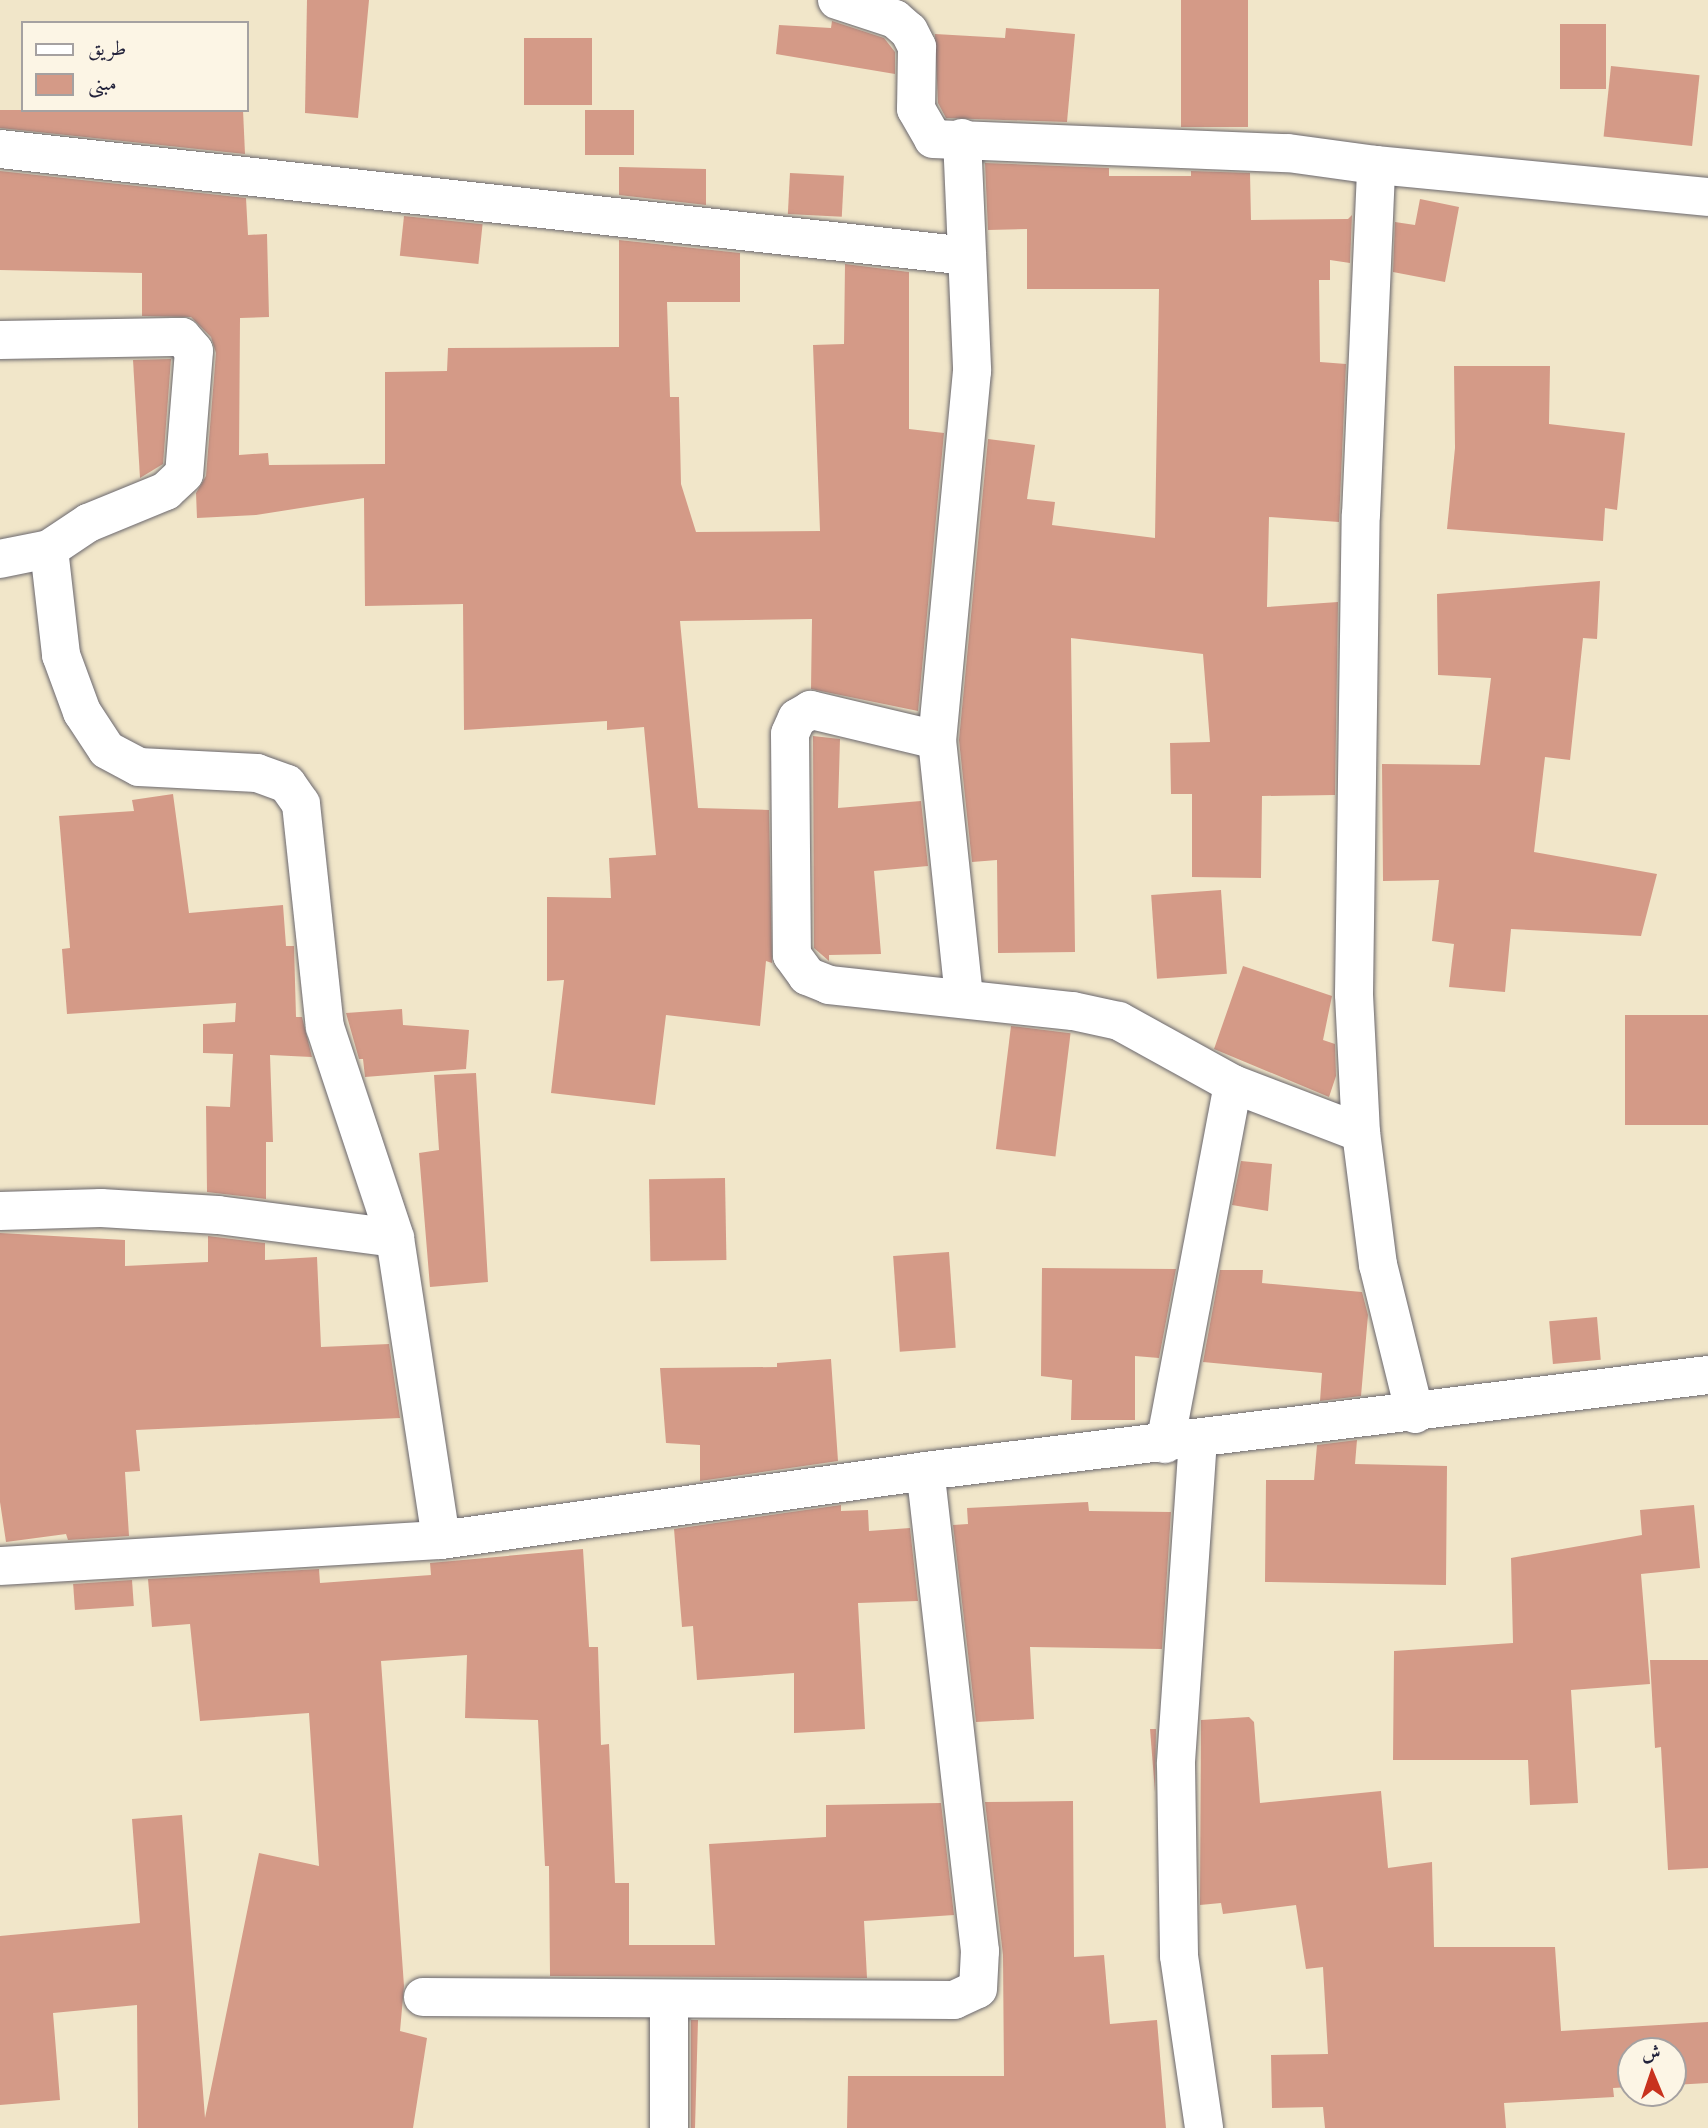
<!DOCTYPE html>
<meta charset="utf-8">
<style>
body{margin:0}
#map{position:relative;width:1708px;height:2128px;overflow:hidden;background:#f1e6c9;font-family:Cardo,Amiri,serif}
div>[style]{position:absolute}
.building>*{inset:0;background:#d49a87;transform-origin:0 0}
.roads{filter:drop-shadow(0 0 2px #6a676d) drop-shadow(0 0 2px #6a676d)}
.minor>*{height:38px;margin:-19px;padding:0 19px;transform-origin:19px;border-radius:19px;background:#fff}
span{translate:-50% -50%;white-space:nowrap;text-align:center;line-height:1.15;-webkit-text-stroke:6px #fcf5e5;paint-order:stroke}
.legend{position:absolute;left:21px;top:21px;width:228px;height:91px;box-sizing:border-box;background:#fcf5e5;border:2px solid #a5a1a1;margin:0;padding:9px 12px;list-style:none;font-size:21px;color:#22223b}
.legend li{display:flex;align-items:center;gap:14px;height:35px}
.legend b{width:35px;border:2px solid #a5a1a1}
.north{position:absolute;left:1617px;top:2037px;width:70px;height:70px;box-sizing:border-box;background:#fcf5e5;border:2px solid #a5a1a1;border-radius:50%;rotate:358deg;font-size:19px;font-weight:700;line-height:28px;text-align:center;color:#22223b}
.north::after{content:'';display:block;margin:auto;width:24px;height:32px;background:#c8321e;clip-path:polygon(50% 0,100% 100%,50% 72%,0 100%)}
</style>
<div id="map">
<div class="building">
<i style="clip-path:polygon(307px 0,369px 0,358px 118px,305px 113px)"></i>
<i style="left:1181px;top:0;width:67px;height:127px"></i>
<i style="clip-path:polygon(832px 21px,884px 38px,895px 52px,895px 74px,776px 54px,779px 25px,831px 28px)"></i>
<i style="left:1560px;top:24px;width:46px;height:65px"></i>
<i style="clip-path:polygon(1006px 28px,1075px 34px,1067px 122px,946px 118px,938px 103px,935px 34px,1005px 38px)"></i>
<i style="left:524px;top:38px;width:68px;height:67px"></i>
<i style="left:1611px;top:66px;width:89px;height:71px;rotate:6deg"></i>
<i style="clip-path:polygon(0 110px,243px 110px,245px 154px,0 128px)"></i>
<i style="left:585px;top:110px;width:49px;height:45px"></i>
<i style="clip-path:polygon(985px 163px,1109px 168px,1109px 176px,1191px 176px,1191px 171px,1250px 173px,1251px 220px,1348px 219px,1352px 215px,1350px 263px,1330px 260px,1330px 280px,1319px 280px,1320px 362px,1346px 364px,1339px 522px,1269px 517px,1267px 607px,1338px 602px,1335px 795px,1262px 796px,1261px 878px,1192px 877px,1192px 794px,1171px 794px,1170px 743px,1210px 742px,1203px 654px,1071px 638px,1075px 952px,998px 953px,997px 860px,972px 862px,959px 740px,988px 439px,1035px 445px,1027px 499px,1055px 502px,1052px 525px,1155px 538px,1159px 289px,1027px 289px,1027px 229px,988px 230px)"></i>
<i style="clip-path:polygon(619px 167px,706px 169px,706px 205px,619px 195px)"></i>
<i style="clip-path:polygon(0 171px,246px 198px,248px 235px,267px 234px,269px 317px,240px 318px,239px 455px,268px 453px,269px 465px,385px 464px,385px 372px,447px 371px,448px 348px,619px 347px,619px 240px,740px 253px,740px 302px,667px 302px,670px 397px,679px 397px,681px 484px,696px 532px,820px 531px,813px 345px,844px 344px,845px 264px,909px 272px,909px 429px,944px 433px,918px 711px,811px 689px,812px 619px,680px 621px,698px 808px,769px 810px,772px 963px,766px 961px,760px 1026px,666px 1015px,655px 1105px,551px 1093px,564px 980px,547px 981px,547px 897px,611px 898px,609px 858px,656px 855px,644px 727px,607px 730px,607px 721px,464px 730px,463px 604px,365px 606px,364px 498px,256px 515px,197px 518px,196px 493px,206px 476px,216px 353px,211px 337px,191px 317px,142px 316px,142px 273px,0 270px)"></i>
<i style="left:790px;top:173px;width:54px;height:41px;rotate:3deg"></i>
<i style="clip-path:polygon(1420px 199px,1459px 207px,1445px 282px,1393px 272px,1395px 222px,1415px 225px)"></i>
<i style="left:404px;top:216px;width:79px;height:40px;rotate:6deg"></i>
<i style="clip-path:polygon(171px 359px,163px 464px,140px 478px,133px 360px)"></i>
<i style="clip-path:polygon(1454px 366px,1550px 366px,1549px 424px,1625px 433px,1617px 510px,1605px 508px,1603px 541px,1447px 529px,1455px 448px)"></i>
<i style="clip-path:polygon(1600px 581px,1597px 639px,1583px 638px,1570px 760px,1545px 757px,1534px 852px,1657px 874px,1641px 936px,1511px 929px,1505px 992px,1449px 987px,1454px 944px,1432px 941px,1439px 880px,1383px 881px,1382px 764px,1480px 765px,1491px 678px,1438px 675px,1437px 594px)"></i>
<i style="clip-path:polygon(813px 736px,840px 739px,838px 808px,921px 801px,928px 866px,874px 871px,881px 954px,829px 955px,829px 961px,814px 948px)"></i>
<i style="clip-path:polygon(173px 794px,189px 913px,283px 905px,286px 946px,294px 946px,296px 1017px,302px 1017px,312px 1057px,270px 1055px,273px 1142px,266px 1142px,266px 1199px,207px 1192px,206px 1106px,230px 1107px,233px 1054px,203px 1053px,203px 1024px,235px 1022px,236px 1003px,67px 1014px,62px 949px,70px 948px,59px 816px,134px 811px,132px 800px)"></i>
<i style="left:1221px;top:890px;width:84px;height:70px;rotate:86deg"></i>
<i style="clip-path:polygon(1243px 966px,1332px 996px,1323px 1040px,1335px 1044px,1336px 1076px,1329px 1097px,1214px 1049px)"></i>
<i style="clip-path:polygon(402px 1009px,403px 1025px,469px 1030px,466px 1069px,365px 1077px,363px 1059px,359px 1059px,346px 1013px)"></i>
<i style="left:1708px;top:1015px;width:110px;height:83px;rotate:90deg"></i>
<i style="left:1011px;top:1026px;width:60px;height:124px;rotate:7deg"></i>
<i style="clip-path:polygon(476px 1073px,488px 1282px,430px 1287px,419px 1153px,439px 1150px,434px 1075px)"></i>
<i style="clip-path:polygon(1241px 1161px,1272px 1164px,1268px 1211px,1232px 1205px)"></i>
<i style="left:725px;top:1178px;width:82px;height:76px;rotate:89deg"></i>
<i style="clip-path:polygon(0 1233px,125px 1240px,125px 1266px,208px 1262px,208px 1236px,265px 1243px,265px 1260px,317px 1257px,321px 1347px,389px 1344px,400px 1418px,136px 1430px,140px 1471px,125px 1472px,129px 1536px,68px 1540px,66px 1534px,6px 1542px,0 1502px)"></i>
<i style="left:949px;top:1252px;width:96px;height:56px;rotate:86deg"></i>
<i style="clip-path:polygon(1042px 1268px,1176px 1269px,1159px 1358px,1135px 1356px,1135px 1420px,1071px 1420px,1072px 1380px,1041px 1376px)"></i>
<i style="clip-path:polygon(1220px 1270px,1263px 1270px,1262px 1283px,1362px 1292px,1368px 1315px,1361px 1396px,1320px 1401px,1322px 1373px,1203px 1362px)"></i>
<i style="left:1597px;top:1317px;width:43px;height:48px;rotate:85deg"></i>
<i style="clip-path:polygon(831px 1359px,838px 1461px,700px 1481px,700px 1445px,666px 1443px,660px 1368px,777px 1367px,777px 1363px)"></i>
<i style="clip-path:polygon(1357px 1440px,1355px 1464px,1447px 1466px,1446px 1585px,1265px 1582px,1266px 1480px,1314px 1480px,1317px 1445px)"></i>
<i style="clip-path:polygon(1088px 1502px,1089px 1511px,1171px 1512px,1162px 1649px,1030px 1647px,1034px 1719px,976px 1722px,953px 1525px,968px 1524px,967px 1508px)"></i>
<i style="clip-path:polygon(841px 1505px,841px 1511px,868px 1510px,869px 1531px,910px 1528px,918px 1601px,858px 1603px,865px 1729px,794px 1733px,794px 1673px,697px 1680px,693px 1626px,682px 1627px,674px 1529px)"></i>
<i style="clip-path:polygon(1694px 1505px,1700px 1568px,1641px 1574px,1650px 1684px,1571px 1690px,1578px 1803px,1530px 1805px,1528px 1760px,1393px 1760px,1394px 1651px,1513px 1643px,1511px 1558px,1642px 1535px,1640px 1510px)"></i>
<i style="clip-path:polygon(583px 1549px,589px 1647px,598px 1647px,601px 1745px,609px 1744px,615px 1883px,629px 1883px,629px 1945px,715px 1945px,709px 1844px,826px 1837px,826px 1805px,941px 1803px,954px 1915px,864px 1921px,867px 1978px,550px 1976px,549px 1866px,545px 1866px,538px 1720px,465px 1718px,467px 1655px,381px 1661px,404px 1986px,400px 2031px,427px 2038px,413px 2128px,138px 2128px,137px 2005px,53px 2013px,60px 2100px,0 2105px,0 1936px,140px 1923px,132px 1819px,182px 1815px,205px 2118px,259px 1853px,319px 1866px,309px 1713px,200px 1721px,190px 1624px,152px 1627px,148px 1579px,319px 1569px,320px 1583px,431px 1575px,430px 1563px)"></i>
<i style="left:132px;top:1580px;width:26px;height:59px;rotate:86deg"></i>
<i style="clip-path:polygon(1650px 1660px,1708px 1660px,1708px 1868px,1668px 1870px,1661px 1747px,1655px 1748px)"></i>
<i style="clip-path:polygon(1249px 1717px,1254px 1722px,1260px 1803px,1381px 1791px,1388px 1868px,1432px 1862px,1434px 1947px,1555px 1947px,1561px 2031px,1708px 2022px,1708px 2083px,1673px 2085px,1673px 2051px,1631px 2051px,1631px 2087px,1613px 2088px,1614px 2097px,1504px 2103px,1506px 2128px,1325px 2128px,1323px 2107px,1272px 2108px,1271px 2055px,1328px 2054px,1323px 1967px,1306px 1969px,1296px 1905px,1223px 1914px,1221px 1903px,1200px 1905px,1201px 1720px)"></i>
<i style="clip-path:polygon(1150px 1729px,1156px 1729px,1155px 1792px)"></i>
<i style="clip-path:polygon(1073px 1801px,1074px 1957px,1104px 1955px,1110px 2024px,1157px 2020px,1166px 2128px,847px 2128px,848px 2076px,1004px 2076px,1003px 1955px,985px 1802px)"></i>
<i style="clip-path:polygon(691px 2020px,698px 2020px,695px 2128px,691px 2128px)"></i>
</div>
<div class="roads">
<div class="minor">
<i style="left:837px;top:0;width:61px;rotate:18.1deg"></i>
<i style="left:895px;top:19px;width:18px;rotate:41deg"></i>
<i style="left:909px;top:31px;width:18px;rotate:63deg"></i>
<i style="left:917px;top:47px;width:62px;rotate:90.9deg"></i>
<i style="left:916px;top:109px;width:34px;rotate:60deg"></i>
<i style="left:933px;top:139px;width:355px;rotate:2.3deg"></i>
<i style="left:1288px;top:153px;width:89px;rotate:7.8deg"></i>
<i style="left:962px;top:138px;width:233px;rotate:87.5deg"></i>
<i style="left:972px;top:371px;width:371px;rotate:95.4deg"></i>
<i style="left:937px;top:740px;width:259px;rotate:84deg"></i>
<i style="left:0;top:149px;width:973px;rotate:6.31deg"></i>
<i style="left:0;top:340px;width:174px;rotate:-1deg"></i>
<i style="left:174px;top:337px;width:8px"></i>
<i style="left:182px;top:337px;width:18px;rotate:49deg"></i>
<i style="left:194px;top:351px;width:123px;rotate:94.6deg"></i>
<i style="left:184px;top:474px;width:25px;rotate:137deg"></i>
<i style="left:166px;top:491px;width:84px;rotate:157.7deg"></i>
<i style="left:88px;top:523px;width:47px;rotate:146.3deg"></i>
<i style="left:49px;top:549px;width:50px;rotate:168.5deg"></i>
<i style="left:49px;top:549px;width:107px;rotate:83.5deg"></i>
<i style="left:61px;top:655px;width:61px;rotate:69.8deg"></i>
<i style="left:82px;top:712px;width:45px;rotate:56.7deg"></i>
<i style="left:107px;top:750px;width:36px;rotate:28deg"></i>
<i style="left:139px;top:767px;width:118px;rotate:2.9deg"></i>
<i style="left:257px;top:773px;width:32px;rotate:20deg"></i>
<i style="left:287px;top:784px;width:24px;rotate:55deg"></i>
<i style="left:301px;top:804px;width:224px;rotate:83.9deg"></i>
<i style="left:325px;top:1027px;width:222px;rotate:71.6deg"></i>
<i style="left:395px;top:1238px;width:305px;rotate:81.3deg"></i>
<i style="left:937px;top:740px;width:130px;rotate:-166.6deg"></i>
<i style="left:811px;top:710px;width:16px;rotate:150deg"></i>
<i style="left:797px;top:718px;width:17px;rotate:114deg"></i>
<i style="left:790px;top:734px;width:221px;rotate:89.5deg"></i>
<i style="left:792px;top:955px;width:26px;rotate:54deg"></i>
<i style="left:807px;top:976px;width:24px;rotate:22deg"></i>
<i style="left:829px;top:985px;width:245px;rotate:6.1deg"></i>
<i style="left:1073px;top:1011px;width:47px;rotate:12.3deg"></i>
<i style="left:1119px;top:1021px;width:130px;rotate:28.9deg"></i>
<i style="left:1233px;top:1084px;width:137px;rotate:20.9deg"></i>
<i style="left:0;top:1211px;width:101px;rotate:-1.7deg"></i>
<i style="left:101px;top:1208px;width:117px;rotate:3.4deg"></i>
<i style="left:218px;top:1215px;width:178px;rotate:7.4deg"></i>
<i style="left:1415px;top:1414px;width:154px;rotate:-103.9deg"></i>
<i style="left:1378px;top:1265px;width:133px;rotate:-97.3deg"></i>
<i style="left:1361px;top:1133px;width:139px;rotate:-92.9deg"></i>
<i style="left:1354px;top:994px;width:479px;rotate:-89.2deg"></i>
<i style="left:1361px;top:515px;width:350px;rotate:-87.5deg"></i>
<i style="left:1376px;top:165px;width:334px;rotate:5.5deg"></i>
<i style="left:1198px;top:1439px;width:326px;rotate:93.9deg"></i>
<i style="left:1176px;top:1764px;width:192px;rotate:89.1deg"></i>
<i style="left:1179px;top:1956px;width:174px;rotate:81.7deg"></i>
<i style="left:1165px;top:1444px;width:366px;rotate:-79.3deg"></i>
<i style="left:0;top:1566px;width:442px;rotate:-3.4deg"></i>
<i style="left:441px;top:1540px;width:489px;rotate:-8.1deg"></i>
<i style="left:925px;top:1471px;width:789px;rotate:-6.99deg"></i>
<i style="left:423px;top:1997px;width:531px;rotate:0.32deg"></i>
<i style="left:954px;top:2000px;width:26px;rotate:-25deg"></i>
<i style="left:978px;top:1989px;width:38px;rotate:-87deg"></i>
<i style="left:980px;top:1951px;width:483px;rotate:-96.5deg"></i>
<i style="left:669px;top:2001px;width:127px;rotate:90deg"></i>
</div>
</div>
<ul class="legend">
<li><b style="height:9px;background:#fff"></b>طريق</li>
<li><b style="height:19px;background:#d49a87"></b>مبنى</li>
</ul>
<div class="north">ش</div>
</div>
